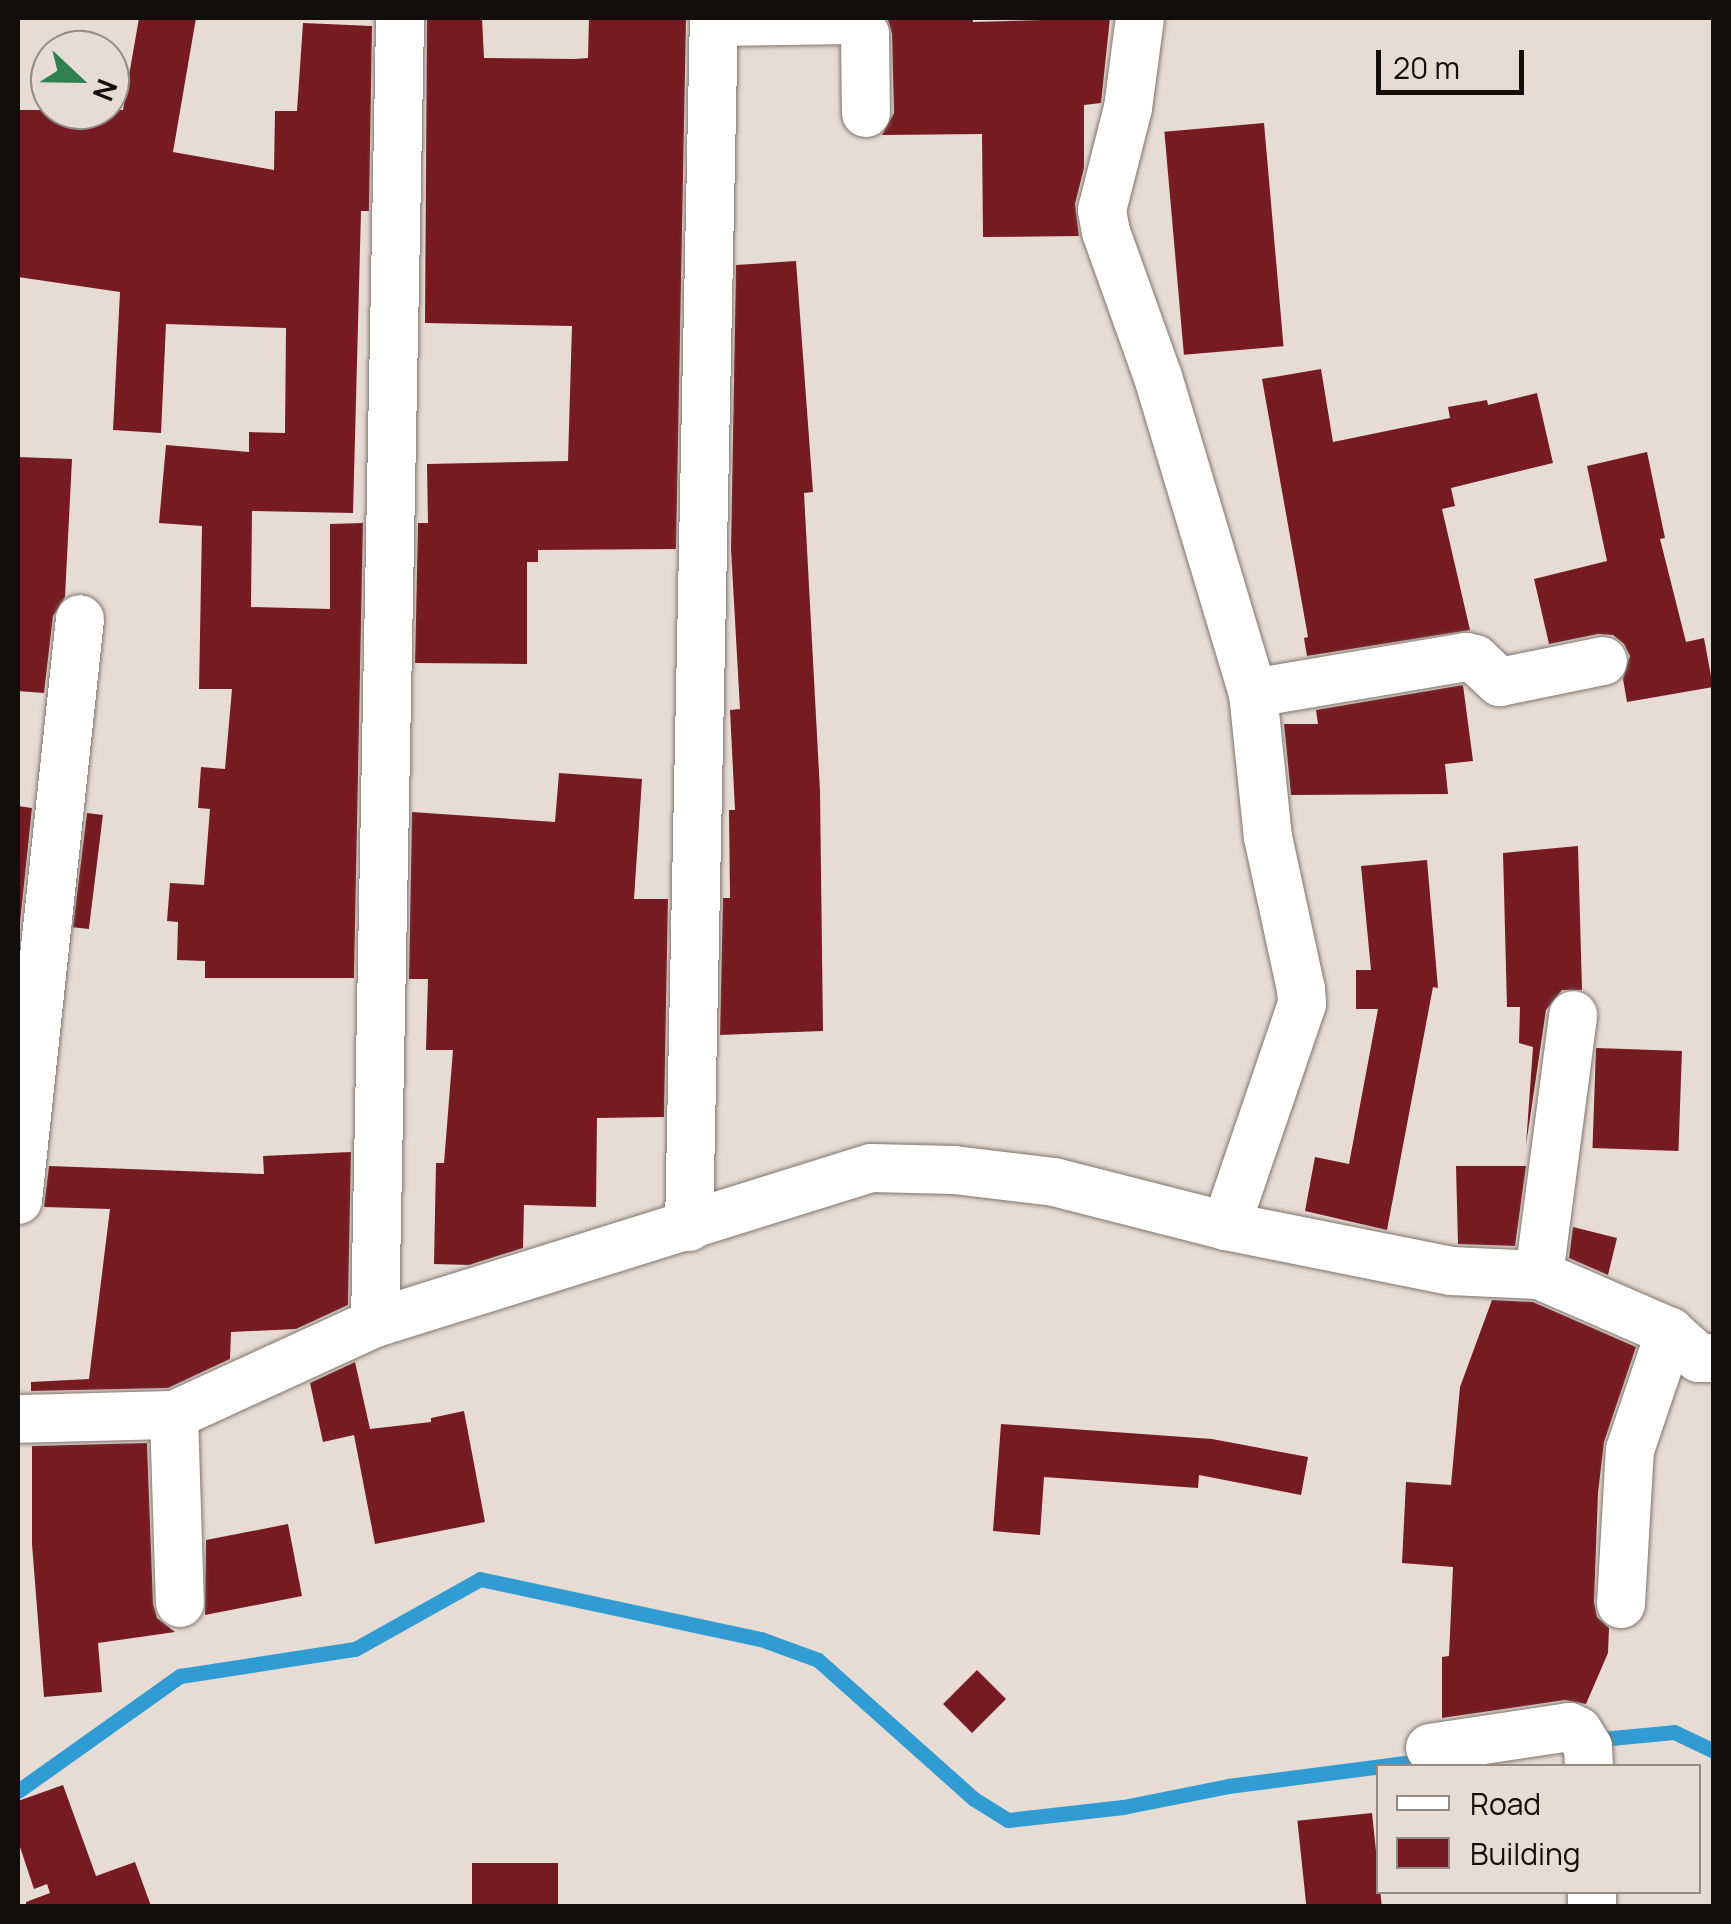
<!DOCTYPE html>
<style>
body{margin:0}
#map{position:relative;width:1731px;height:1924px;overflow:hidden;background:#e7dcd4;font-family:Manrope,sans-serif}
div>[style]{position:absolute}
.stream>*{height:15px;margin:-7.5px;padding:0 7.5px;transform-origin:7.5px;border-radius:7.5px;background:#319cd3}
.building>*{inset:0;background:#761b22;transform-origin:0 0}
.roads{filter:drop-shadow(0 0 2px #7f756e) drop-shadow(0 0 2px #7f756e)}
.minor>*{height:48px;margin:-24px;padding:0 24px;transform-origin:24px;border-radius:24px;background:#fff}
span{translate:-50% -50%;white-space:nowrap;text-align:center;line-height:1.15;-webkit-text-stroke:10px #e7dcd4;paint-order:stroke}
.frame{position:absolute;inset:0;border:20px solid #120e0c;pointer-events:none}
.legend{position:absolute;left:1376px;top:1764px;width:325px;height:130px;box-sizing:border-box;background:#e7dcd4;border:2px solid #928a84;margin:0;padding:12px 18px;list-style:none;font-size:30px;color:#120e0c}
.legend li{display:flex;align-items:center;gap:20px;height:50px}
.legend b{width:50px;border:2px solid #928a84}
.north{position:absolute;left:30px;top:30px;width:100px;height:100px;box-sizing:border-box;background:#e7dcd4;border:2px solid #928a84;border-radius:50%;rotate:112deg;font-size:28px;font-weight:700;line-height:40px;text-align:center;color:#120e0c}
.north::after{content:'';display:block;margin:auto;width:35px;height:45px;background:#308050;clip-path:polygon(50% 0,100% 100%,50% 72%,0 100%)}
.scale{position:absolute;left:1376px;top:50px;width:148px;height:45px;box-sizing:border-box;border:5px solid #120e0c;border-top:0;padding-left:12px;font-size:30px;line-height:35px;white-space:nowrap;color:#120e0c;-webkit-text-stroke:8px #e7dcd4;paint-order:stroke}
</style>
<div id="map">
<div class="stream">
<i style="left:1590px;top:1740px;width:84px;rotate:-5.4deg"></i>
<i style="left:1674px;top:1732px;width:44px;rotate:25.4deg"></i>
<i style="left:18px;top:1791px;width:199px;rotate:-35.4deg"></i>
<i style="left:180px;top:1676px;width:177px;rotate:-8.8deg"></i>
<i style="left:355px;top:1649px;width:143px;rotate:-29.2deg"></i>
<i style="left:480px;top:1579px;width:287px;rotate:12.1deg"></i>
<i style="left:761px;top:1639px;width:61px;rotate:20.2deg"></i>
<i style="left:818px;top:1660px;width:209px;rotate:41.7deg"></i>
<i style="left:974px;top:1799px;width:40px;rotate:32deg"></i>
<i style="left:1008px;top:1820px;width:116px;rotate:-6.4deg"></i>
<i style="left:1123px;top:1807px;width:107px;rotate:-11.3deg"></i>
<i style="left:1228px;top:1786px;width:202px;rotate:-7.4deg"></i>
</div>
<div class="building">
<i style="clip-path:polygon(139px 18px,196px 18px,173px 152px,274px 170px,275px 111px,297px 111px,303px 23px,372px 26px,369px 211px,361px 211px,353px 513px,252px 511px,251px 607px,330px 609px,330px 524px,363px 523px,354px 978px,205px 978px,205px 961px,177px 960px,178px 922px,167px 921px,170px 883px,204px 885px,210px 809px,198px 808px,201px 767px,225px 769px,232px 689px,199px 689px,202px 526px,159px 523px,166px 445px,249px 452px,249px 432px,285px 433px,286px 328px,166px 324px,161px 433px,113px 430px,120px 292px,18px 277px,18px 110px,123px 110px)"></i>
<i style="clip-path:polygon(427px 18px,482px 18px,484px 58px,575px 59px,588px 58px,589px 18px,686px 18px,676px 549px,538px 550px,538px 562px,527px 562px,527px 664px,415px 663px,418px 523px,428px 523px,427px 464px,568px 461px,572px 326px,425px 323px)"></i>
<i style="clip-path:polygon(973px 18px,973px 22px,1110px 18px,1101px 103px,1084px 105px,1084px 168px,1075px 204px,1079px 236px,983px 237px,982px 134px,882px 135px,894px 113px,892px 34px,888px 20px)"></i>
<i style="left:1264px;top:123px;width:224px;height:100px;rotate:85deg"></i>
<i style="clip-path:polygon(796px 261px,813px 492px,804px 493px,820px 791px,823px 1031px,720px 1035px,723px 898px,730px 898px,729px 810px,735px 810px,730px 710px,740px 709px,731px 549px,736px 265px)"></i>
<i style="clip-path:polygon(1321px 369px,1333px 442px,1450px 418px,1448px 407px,1487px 400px,1488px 405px,1537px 393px,1553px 463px,1451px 488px,1455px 506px,1442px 509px,1470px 630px,1307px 656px,1304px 638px,1308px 637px,1262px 379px)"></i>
<i style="clip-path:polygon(1647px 452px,1665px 538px,1660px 539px,1686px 642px,1704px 638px,1713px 687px,1627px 702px,1623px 679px,1630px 656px,1624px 644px,1613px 635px,1598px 634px,1549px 644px,1534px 579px,1607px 561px,1587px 466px)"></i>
<i style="clip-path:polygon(18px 457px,72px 459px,65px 597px,53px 616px,44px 693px,18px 691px)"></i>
<i style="clip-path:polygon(1463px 685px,1473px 761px,1445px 764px,1448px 794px,1291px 795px,1284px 724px,1318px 724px,1316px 710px)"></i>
<i style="clip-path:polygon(559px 773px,642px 779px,634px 899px,668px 899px,664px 1117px,597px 1118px,596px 1207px,524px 1205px,523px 1248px,469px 1265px,434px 1264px,436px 1163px,444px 1163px,453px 1050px,426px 1050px,428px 979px,409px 979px,412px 812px,555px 822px)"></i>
<i style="clip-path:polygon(18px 806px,32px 808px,20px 923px,18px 923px)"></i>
<i style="left:87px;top:813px;width:16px;height:115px;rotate:7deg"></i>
<i style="clip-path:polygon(1578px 846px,1582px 990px,1562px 990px,1546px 1010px,1526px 1145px,1533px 1047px,1519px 1043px,1520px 1007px,1507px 1007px,1503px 853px)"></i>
<i style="clip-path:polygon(1427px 860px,1438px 988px,1433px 987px,1387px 1230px,1305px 1211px,1315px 1157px,1349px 1164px,1378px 1009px,1356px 1009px,1356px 970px,1371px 970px,1361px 866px)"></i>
<i style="left:1596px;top:1048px;width:86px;height:100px;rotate:2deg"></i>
<i style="clip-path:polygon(351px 1152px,348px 1305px,296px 1329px,231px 1332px,230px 1359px,168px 1388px,31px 1391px,31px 1382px,89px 1379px,110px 1209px,44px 1207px,49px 1166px,264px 1174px,263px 1156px)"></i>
<i style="clip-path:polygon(1456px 1166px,1526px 1166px,1515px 1246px,1458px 1244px)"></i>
<i style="clip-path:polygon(1573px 1227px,1617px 1238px,1608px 1275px,1569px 1258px)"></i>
<i style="clip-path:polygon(1492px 1300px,1533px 1302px,1636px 1347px,1604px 1442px,1598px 1493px,1594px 1602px,1597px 1617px,1609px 1628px,1608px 1653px,1586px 1704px,1565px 1700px,1442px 1718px,1442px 1657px,1449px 1656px,1453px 1567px,1402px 1563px,1406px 1482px,1451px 1485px,1460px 1387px)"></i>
<i style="clip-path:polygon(355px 1362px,370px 1429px,431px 1422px,431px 1418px,464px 1411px,485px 1522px,375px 1544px,354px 1435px,323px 1442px,310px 1383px)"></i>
<i style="clip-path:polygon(1001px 1424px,1212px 1439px,1308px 1457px,1301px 1495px,1199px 1475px,1198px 1488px,1044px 1477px,1040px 1535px,993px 1531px)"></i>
<i style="clip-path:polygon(147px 1443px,153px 1604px,157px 1618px,175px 1632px,98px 1643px,102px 1692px,44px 1697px,32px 1544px,32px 1446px)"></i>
<i style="clip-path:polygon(288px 1524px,302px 1596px,205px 1615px,206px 1540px)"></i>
<i style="left:977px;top:1670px;width:41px;height:48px;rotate:45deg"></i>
<i style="clip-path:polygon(63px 1785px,96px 1876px,135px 1862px,151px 1906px,26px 1906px,26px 1902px,50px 1893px,47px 1884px,34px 1889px,18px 1841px,18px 1801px)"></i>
<i style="left:1372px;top:1813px;width:93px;height:75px;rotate:84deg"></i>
<i style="left:558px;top:1863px;width:43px;height:86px;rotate:90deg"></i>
</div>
<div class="roads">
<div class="minor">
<i style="left:1140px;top:18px;width:91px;rotate:97.6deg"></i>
<i style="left:1128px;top:108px;width:105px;rotate:104.3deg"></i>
<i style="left:1102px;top:210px;width:22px;rotate:80deg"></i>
<i style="left:1106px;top:232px;width:154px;rotate:70.3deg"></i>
<i style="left:1158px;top:377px;width:330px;rotate:73.3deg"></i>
<i style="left:1253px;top:693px;width:145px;rotate:84.1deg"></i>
<i style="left:1268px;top:837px;width:156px;rotate:77.8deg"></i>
<i style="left:1301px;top:989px;width:15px;rotate:86deg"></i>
<i style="left:1302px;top:1004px;width:235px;rotate:108.9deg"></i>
<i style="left:714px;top:22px;width:141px;rotate:-0.8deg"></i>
<i style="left:855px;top:20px;width:17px;rotate:54deg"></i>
<i style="left:865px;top:34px;width:79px;rotate:89.3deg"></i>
<i style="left:1253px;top:693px;width:216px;rotate:-9.6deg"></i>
<i style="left:1466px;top:657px;width:9px;rotate:13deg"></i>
<i style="left:1475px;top:659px;width:34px;rotate:43deg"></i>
<i style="left:1500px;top:682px;width:105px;rotate:-11.5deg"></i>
<i style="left:18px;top:1200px;width:584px;rotate:-83.91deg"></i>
<i style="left:689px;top:1227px;width:1209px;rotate:-88.82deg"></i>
<i style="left:1539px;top:1275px;width:262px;rotate:-82.5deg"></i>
<i style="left:375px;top:1323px;width:1305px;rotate:-88.9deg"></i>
<i style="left:174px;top:1415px;width:188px;rotate:88.2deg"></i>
<i style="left:18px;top:1419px;width:156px;rotate:-1.5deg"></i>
<i style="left:174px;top:1415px;width:221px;rotate:-24.6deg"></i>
<i style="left:375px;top:1323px;width:520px;rotate:-17.35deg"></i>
<i style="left:871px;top:1168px;width:83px;rotate:1.4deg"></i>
<i style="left:954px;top:1170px;width:101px;rotate:6.8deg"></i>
<i style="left:1054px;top:1182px;width:178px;rotate:14.3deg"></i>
<i style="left:1226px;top:1226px;width:229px;rotate:11.3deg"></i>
<i style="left:1451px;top:1271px;width:88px;rotate:2.6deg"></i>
<i style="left:1539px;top:1275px;width:143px;rotate:23.5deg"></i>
<i style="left:1670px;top:1332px;width:39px;rotate:42deg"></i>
<i style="left:1699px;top:1358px;width:15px"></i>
<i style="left:1621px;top:1604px;width:154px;rotate:-86.7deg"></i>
<i style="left:1630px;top:1450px;width:125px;rotate:-71.3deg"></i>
<i style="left:1430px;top:1748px;width:141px;rotate:-8.6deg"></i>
<i style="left:1569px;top:1727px;width:10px;rotate:24deg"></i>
<i style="left:1578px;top:1731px;width:19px;rotate:58deg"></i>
<i style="left:1588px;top:1747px;width:19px;rotate:87deg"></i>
<i style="left:1592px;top:1892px;width:14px;rotate:90deg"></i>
</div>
</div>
<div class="frame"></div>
<ul class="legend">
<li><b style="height:12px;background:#fff"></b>Road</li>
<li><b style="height:28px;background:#761b22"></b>Building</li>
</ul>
<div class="north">N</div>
<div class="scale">20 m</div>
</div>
